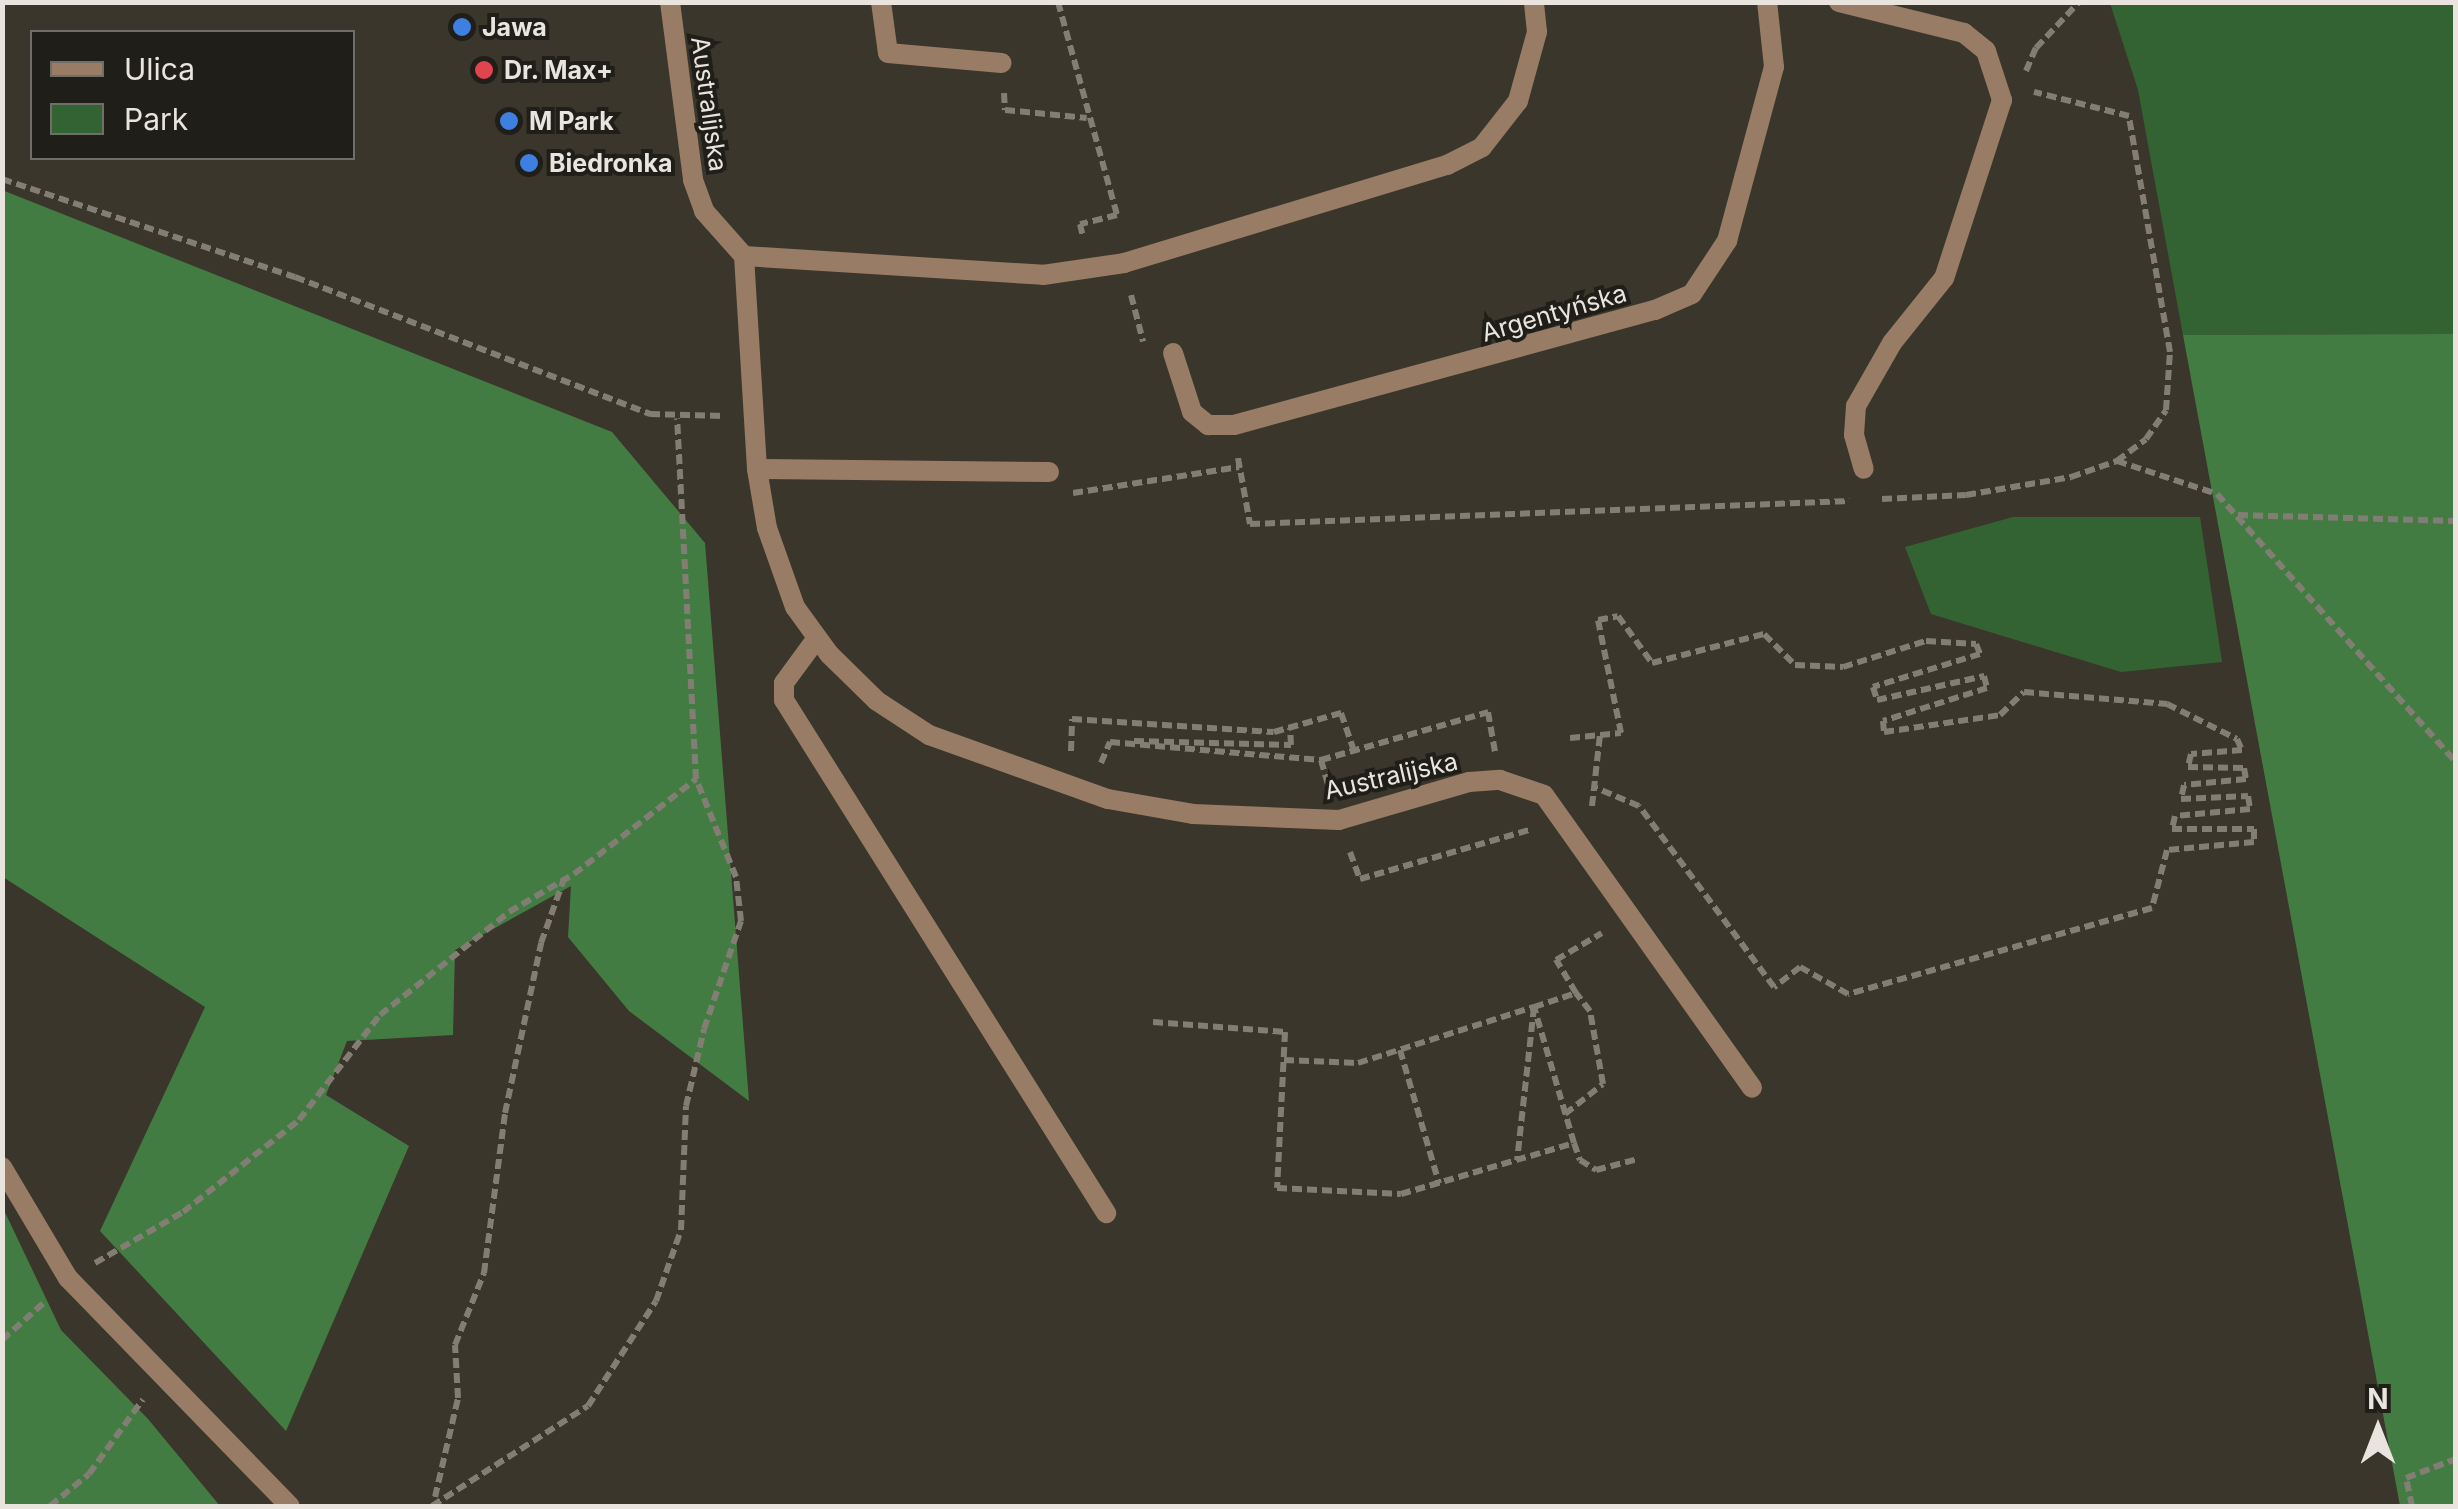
<!DOCTYPE html>
<meta charset="utf-8">
<style>
body{margin:0}
#map{position:relative;width:2458px;height:1509px;overflow:hidden;background:#3b362b;font-family:Inter,sans-serif}
div>[style]{position:absolute}
.green>*{inset:0;background:#346333}
.forest>*{inset:0;background:#437c43}
.path>*{height:6px;margin-top:-3px;transform-origin:0;background:repeating-linear-gradient(90deg,#827e74 0 10px,transparent 0 15px)}
.lane>*{height:20px;margin:-10px;padding:0 10px;transform-origin:10px;border-radius:10px;background:#987c65}
.street>*{height:20px;margin:-10px;padding:0 10px;transform-origin:10px;border-radius:10px;background:#987c65}
.dots>*{width:28px;height:28px;translate:-50% -50%;box-sizing:border-box;border:5px solid #201e19;border-radius:50%}
span{translate:-50% -50%;white-space:nowrap;text-align:center;line-height:1.15;-webkit-text-stroke:8px #201e19;paint-order:stroke}
.poi-label{font-size:25px;color:#e9e5de;font-weight:700}
.left{translate:0 -50%;text-align:left}
.street-label{font-size:25px;color:#e9e5de}
.frame{position:absolute;inset:0;border:5px solid #e9e5de;pointer-events:none}
.legend{position:absolute;left:30px;top:30px;width:325px;height:130px;box-sizing:border-box;background:#201e19;border:2px solid #706e68;margin:0;padding:12px 18px;list-style:none;font-size:30px;color:#e9e5de}
.legend li{display:flex;align-items:center;gap:20px;height:50px}
.legend b{width:50px;border:2px solid #706e68}
.north{position:absolute;left:2328px;top:1379px;width:100px;height:100px;-webkit-text-stroke:8px #201e19;paint-order:stroke;rotate:0deg;font-size:28px;font-weight:700;line-height:40px;text-align:center;color:#e9e5de}
.north::after{content:'';display:block;margin:auto;width:35px;height:45px;background:#e9e5de;clip-path:polygon(50% 0,100% 100%,50% 72%,0 100%)}
</style>
<div id="map">
<div class="green">
<i style="clip-path:polygon(2110px 3px,2455px 3px,2455px 334px,2183px 335px,2138px 90px)"></i>
<i style="clip-path:polygon(2013px 517px,2200px 517px,2222px 662px,2121px 672px,1931px 614px,1905px 547px)"></i>
</div>
<div class="forest">
<i style="clip-path:polygon(2px 190px,612px 432px,705px 543px,749px 1101px,629px 1011px,568px 937px,571px 886px,455px 950px,453px 1035px,347px 1041px,326px 1095px,409px 1146px,286px 1431px,100px 1231px,205px 1007px,3px 877px)"></i>
<i style="clip-path:polygon(2455px 334px,2456px 1506px,2400px 1506px,2183px 335px)"></i>
<i style="clip-path:polygon(2px 1206px,61px 1330px,148px 1419px,220px 1506px,3px 1506px)"></i>
</div>
<div class="path">
<i style="left:1058px;top:2px;width:221px;rotate:74.5deg"></i>
<i style="left:1117px;top:215px;width:38px;rotate:166deg"></i>
<i style="left:1080px;top:224px;width:13px;rotate:77deg"></i>
<i style="left:2026px;top:71px;width:25px;rotate:-67deg"></i>
<i style="left:2036px;top:48px;width:63px;rotate:-46.9deg"></i>
<i style="left:1004px;top:93px;width:17px;rotate:87deg"></i>
<i style="left:1005px;top:110px;width:82px;rotate:5.6deg"></i>
<i style="left:2px;top:179px;width:309px;rotate:18.5deg"></i>
<i style="left:295px;top:277px;width:381px;rotate:21.1deg"></i>
<i style="left:650px;top:414px;width:74px;rotate:1.5deg"></i>
<i style="left:1131px;top:295px;width:48px;rotate:75.4deg"></i>
<i style="left:1238px;top:458px;width:67px;rotate:79.7deg"></i>
<i style="left:1250px;top:524px;width:600px;rotate:-2.2deg"></i>
<i style="left:2117px;top:461px;width:105px;rotate:18.3deg"></i>
<i style="left:2217px;top:494px;width:359px;rotate:48.3deg"></i>
<i style="left:1073px;top:493px;width:168px;rotate:-8.9deg"></i>
<i style="left:1882px;top:499px;width:84px;rotate:-2.7deg"></i>
<i style="left:1966px;top:495px;width:107px;rotate:-9.7deg"></i>
<i style="left:2071px;top:477px;width:49px;rotate:-19.2deg"></i>
<i style="left:2117px;top:461px;width:36px;rotate:-37deg"></i>
<i style="left:2146px;top:439px;width:35px;rotate:-55deg"></i>
<i style="left:2166px;top:410px;width:58px;rotate:-86.1deg"></i>
<i style="left:2170px;top:352px;width:240px;rotate:-99.9deg"></i>
<i style="left:2129px;top:116px;width:98px;rotate:-165.8deg"></i>
<i style="left:2238px;top:515px;width:218px;rotate:1.6deg"></i>
<i style="left:1570px;top:738px;width:51px;rotate:-5.6deg"></i>
<i style="left:1621px;top:733px;width:115px;rotate:-101.5deg"></i>
<i style="left:1598px;top:620px;width:20px;rotate:-11deg"></i>
<i style="left:1618px;top:616px;width:58px;rotate:54.1deg"></i>
<i style="left:1652px;top:663px;width:116px;rotate:-14.5deg"></i>
<i style="left:1764px;top:634px;width:44px;rotate:45deg"></i>
<i style="left:1795px;top:665px;width:48px;rotate:2.4deg"></i>
<i style="left:1843px;top:667px;width:87px;rotate:-17.4deg"></i>
<i style="left:1926px;top:641px;width:50px;rotate:3.4deg"></i>
<i style="left:1976px;top:644px;width:11px;rotate:68deg"></i>
<i style="left:1980px;top:654px;width:112px;rotate:162.9deg"></i>
<i style="left:1873px;top:687px;width:14px;rotate:73deg"></i>
<i style="left:1877px;top:700px;width:110px;rotate:-12.6deg"></i>
<i style="left:1984px;top:676px;width:12px;rotate:76deg"></i>
<i style="left:1987px;top:688px;width:109px;rotate:162.4deg"></i>
<i style="left:1883px;top:721px;width:11px;rotate:85deg"></i>
<i style="left:1884px;top:732px;width:117px;rotate:-8.3deg"></i>
<i style="left:2000px;top:715px;width:33px;rotate:-44deg"></i>
<i style="left:2024px;top:692px;width:144px;rotate:4.8deg"></i>
<i style="left:2167px;top:704px;width:78px;rotate:26.6deg"></i>
<i style="left:2237px;top:739px;width:12px;rotate:66deg"></i>
<i style="left:2242px;top:750px;width:51px;rotate:175.5deg"></i>
<i style="left:2191px;top:754px;width:13px;rotate:103deg"></i>
<i style="left:2188px;top:767px;width:56px;rotate:1deg"></i>
<i style="left:2244px;top:768px;width:11px;rotate:80deg"></i>
<i style="left:2246px;top:779px;width:62px;rotate:174.5deg"></i>
<i style="left:2184px;top:785px;width:14px;rotate:102deg"></i>
<i style="left:2181px;top:799px;width:67px;rotate:-2.6deg"></i>
<i style="left:2248px;top:796px;width:13px;rotate:81deg"></i>
<i style="left:2250px;top:809px;width:75px;rotate:174.7deg"></i>
<i style="left:2175px;top:816px;width:13px;rotate:103deg"></i>
<i style="left:2172px;top:829px;width:82px"></i>
<i style="left:2254px;top:829px;width:13px;rotate:90deg"></i>
<i style="left:2254px;top:842px;width:87px;rotate:174.7deg"></i>
<i style="left:2167px;top:850px;width:60px;rotate:104.5deg"></i>
<i style="left:2152px;top:908px;width:316px;rotate:164.2deg"></i>
<i style="left:1848px;top:994px;width:55px;rotate:-150.6deg"></i>
<i style="left:1800px;top:967px;width:33px;rotate:142deg"></i>
<i style="left:1774px;top:987px;width:226px;rotate:-126.7deg"></i>
<i style="left:1639px;top:806px;width:49px;rotate:-157.1deg"></i>
<i style="left:1134px;top:741px;width:157px;rotate:1.5deg"></i>
<i style="left:1291px;top:745px;width:17px;rotate:-93deg"></i>
<i style="left:1071px;top:751px;width:32px;rotate:-88deg"></i>
<i style="left:1072px;top:719px;width:202px;rotate:3.7deg"></i>
<i style="left:1274px;top:732px;width:70px;rotate:-15.8deg"></i>
<i style="left:1341px;top:713px;width:40px;rotate:71.1deg"></i>
<i style="left:1321px;top:760px;width:174px;rotate:-16deg"></i>
<i style="left:1488px;top:712px;width:40px;rotate:80deg"></i>
<i style="left:1101px;top:763px;width:23px;rotate:-67deg"></i>
<i style="left:1110px;top:742px;width:212px;rotate:4.9deg"></i>
<i style="left:1321px;top:760px;width:29px;rotate:74deg"></i>
<i style="left:1592px;top:806px;width:71px;rotate:-83.6deg"></i>
<i style="left:1350px;top:852px;width:29px;rotate:70deg"></i>
<i style="left:1360px;top:879px;width:179px;rotate:-16.2deg"></i>
<i style="left:1153px;top:1022px;width:132px;rotate:4.3deg"></i>
<i style="left:1285px;top:1032px;width:156px;rotate:92.9deg"></i>
<i style="left:1277px;top:1188px;width:124px;rotate:2.8deg"></i>
<i style="left:1401px;top:1194px;width:180px;rotate:-16.4deg"></i>
<i style="left:1574px;top:1143px;width:18px;rotate:71deg"></i>
<i style="left:1580px;top:1160px;width:19px;rotate:32deg"></i>
<i style="left:1596px;top:1170px;width:43px;rotate:-14.7deg"></i>
<i style="left:1400px;top:1050px;width:139px;rotate:73.7deg"></i>
<i style="left:1284px;top:1060px;width:74px;rotate:2.3deg"></i>
<i style="left:1358px;top:1063px;width:185px;rotate:-17.7deg"></i>
<i style="left:1534px;top:1007px;width:154px;rotate:96.3deg"></i>
<i style="left:1565px;top:1114px;width:48px;rotate:-38.3deg"></i>
<i style="left:1603px;top:1084px;width:74px;rotate:-100.1deg"></i>
<i style="left:1590px;top:1011px;width:23px;rotate:-128deg"></i>
<i style="left:1574px;top:1143px;width:142px;rotate:-106.4deg"></i>
<i style="left:1534px;top:1007px;width:44px;rotate:-18.4deg"></i>
<i style="left:1576px;top:993px;width:39px;rotate:-121deg"></i>
<i style="left:1556px;top:960px;width:53px;rotate:-30.4deg"></i>
<i style="left:95px;top:1263px;width:102px;rotate:-30.1deg"></i>
<i style="left:183px;top:1212px;width:148px;rotate:-38.4deg"></i>
<i style="left:299px;top:1120px;width:133px;rotate:-52.4deg"></i>
<i style="left:380px;top:1015px;width:165px;rotate:-38.6deg"></i>
<i style="left:509px;top:912px;width:75px;rotate:-30.3deg"></i>
<i style="left:574px;top:874px;width:155px;rotate:-37.9deg"></i>
<i style="left:696px;top:779px;width:361px;rotate:-93deg"></i>
<i style="left:2px;top:1340px;width:59px;rotate:-41.6deg"></i>
<i style="left:435px;top:1497px;width:102px;rotate:-76.9deg"></i>
<i style="left:458px;top:1398px;width:53px;rotate:-93.2deg"></i>
<i style="left:455px;top:1345px;width:78px;rotate:-68.1deg"></i>
<i style="left:484px;top:1273px;width:161px;rotate:-82.5deg"></i>
<i style="left:505px;top:1113px;width:174px;rotate:-78deg"></i>
<i style="left:541px;top:943px;width:65px;rotate:-70.2deg"></i>
<i style="left:50px;top:1506px;width:50px;rotate:-39.4deg"></i>
<i style="left:89px;top:1474px;width:92px;rotate:-54.2deg"></i>
<i style="left:432px;top:1506px;width:185px;rotate:-32.7deg"></i>
<i style="left:588px;top:1406px;width:125px;rotate:-57.1deg"></i>
<i style="left:656px;top:1301px;width:75px;rotate:-70.6deg"></i>
<i style="left:681px;top:1230px;width:124px;rotate:-87.7deg"></i>
<i style="left:686px;top:1106px;width:79px;rotate:-76.8deg"></i>
<i style="left:704px;top:1029px;width:114px;rotate:-71.1deg"></i>
<i style="left:741px;top:921px;width:44px;rotate:-96.5deg"></i>
<i style="left:736px;top:877px;width:106px;rotate:-112.2deg"></i>
<i style="left:2412px;top:1506px;width:29px;rotate:-102deg"></i>
<i style="left:2406px;top:1478px;width:53px;rotate:-20.8deg"></i>
</div>
<div class="lane">
<i style="left:817px;top:638px;width:56px;rotate:126.3deg"></i>
<i style="left:784px;top:683px;width:17px;rotate:90deg"></i>
<i style="left:784px;top:700px;width:606px;rotate:57.88deg"></i>
<i style="left:2px;top:1167px;width:129px;rotate:59.3deg"></i>
<i style="left:68px;top:1278px;width:318px;rotate:45.8deg"></i>
</div>
<div class="street">
<i style="left:670px;top:2px;width:179px;rotate:82.6deg"></i>
<i style="left:693px;top:180px;width:33px;rotate:70deg"></i>
<i style="left:704px;top:211px;width:60px;rotate:48.4deg"></i>
<i style="left:744px;top:256px;width:300px;rotate:3.6deg"></i>
<i style="left:1043px;top:275px;width:82px;rotate:-8.4deg"></i>
<i style="left:1124px;top:263px;width:338px;rotate:-16.9deg"></i>
<i style="left:1447px;top:165px;width:39px;rotate:-27deg"></i>
<i style="left:1482px;top:147px;width:58px;rotate:-52deg"></i>
<i style="left:1518px;top:101px;width:72px;rotate:-74.6deg"></i>
<i style="left:1537px;top:32px;width:30px;rotate:-96deg"></i>
<i style="left:881px;top:2px;width:51px;rotate:82.2deg"></i>
<i style="left:888px;top:53px;width:114px;rotate:5deg"></i>
<i style="left:1839px;top:2px;width:129px;rotate:13.9deg"></i>
<i style="left:1964px;top:33px;width:28px;rotate:39deg"></i>
<i style="left:1986px;top:51px;width:52px;rotate:71.9deg"></i>
<i style="left:2002px;top:100px;width:187px;rotate:108deg"></i>
<i style="left:1944px;top:278px;width:83px;rotate:128.7deg"></i>
<i style="left:1892px;top:343px;width:73px;rotate:119.7deg"></i>
<i style="left:1856px;top:406px;width:29px;rotate:94deg"></i>
<i style="left:1854px;top:435px;width:35px;rotate:74deg"></i>
<i style="left:744px;top:256px;width:213px;rotate:86.5deg"></i>
<i style="left:757px;top:469px;width:292px;rotate:0.6deg"></i>
<i style="left:1173px;top:353px;width:62px;rotate:72.1deg"></i>
<i style="left:1192px;top:412px;width:21px;rotate:39deg"></i>
<i style="left:1208px;top:425px;width:26px"></i>
<i style="left:1234px;top:425px;width:436px;rotate:-15.3deg"></i>
<i style="left:1655px;top:310px;width:40px;rotate:-23.4deg"></i>
<i style="left:1692px;top:294px;width:64px;rotate:-56.6deg"></i>
<i style="left:1727px;top:241px;width:180px;rotate:-74.9deg"></i>
<i style="left:1774px;top:67px;width:65px;rotate:-96.1deg"></i>
<i style="left:757px;top:469px;width:60px;rotate:80.4deg"></i>
<i style="left:767px;top:528px;width:84px;rotate:70.5deg"></i>
<i style="left:795px;top:607px;width:58px;rotate:54.1deg"></i>
<i style="left:829px;top:654px;width:67px;rotate:44.4deg"></i>
<i style="left:877px;top:701px;width:62px;rotate:33.2deg"></i>
<i style="left:929px;top:735px;width:190px;rotate:19.7deg"></i>
<i style="left:1108px;top:799px;width:86px;rotate:10deg"></i>
<i style="left:1193px;top:814px;width:146px;rotate:2.4deg"></i>
<i style="left:1339px;top:820px;width:135px;rotate:-16.3deg"></i>
<i style="left:1469px;top:782px;width:31px;rotate:-4deg"></i>
<i style="left:1500px;top:780px;width:46px;rotate:18.8deg"></i>
<i style="left:1544px;top:795px;width:359px;rotate:54.6deg"></i>
</div>
<div class="dots">
<i style="left:462px;top:27px;background:#3f7fe0"></i>
<i style="left:484px;top:70px;background:#e0444e"></i>
<i style="left:509px;top:121px;background:#3f7fe0"></i>
<i style="left:529px;top:163px;background:#3f7fe0"></i>
</div>
<div class="poi-label">
<span class="left" style="left:482px;top:27px">Jawa</span>
<span class="left" style="left:504px;top:70px">Dr. Max+</span>
<span class="left" style="left:529px;top:121px">M Park</span>
<span class="left" style="left:549px;top:163px">Biedronka</span>
</div>
<div class="street-label">
<span style="left:709px;top:104px;rotate:82deg">Australijska</span>
<span style="left:1554px;top:313px;rotate:-16deg">Argentyńska</span>
<span style="left:1391px;top:776px;rotate:-13deg">Australijska</span>
</div>
<div class="frame"></div>
<ul class="legend">
<li><b style="height:12px;background:#987c65"></b>Ulica</li>
<li><b style="height:28px;background:#346333"></b>Park</li>
</ul>
<div class="north">N</div>
</div>
